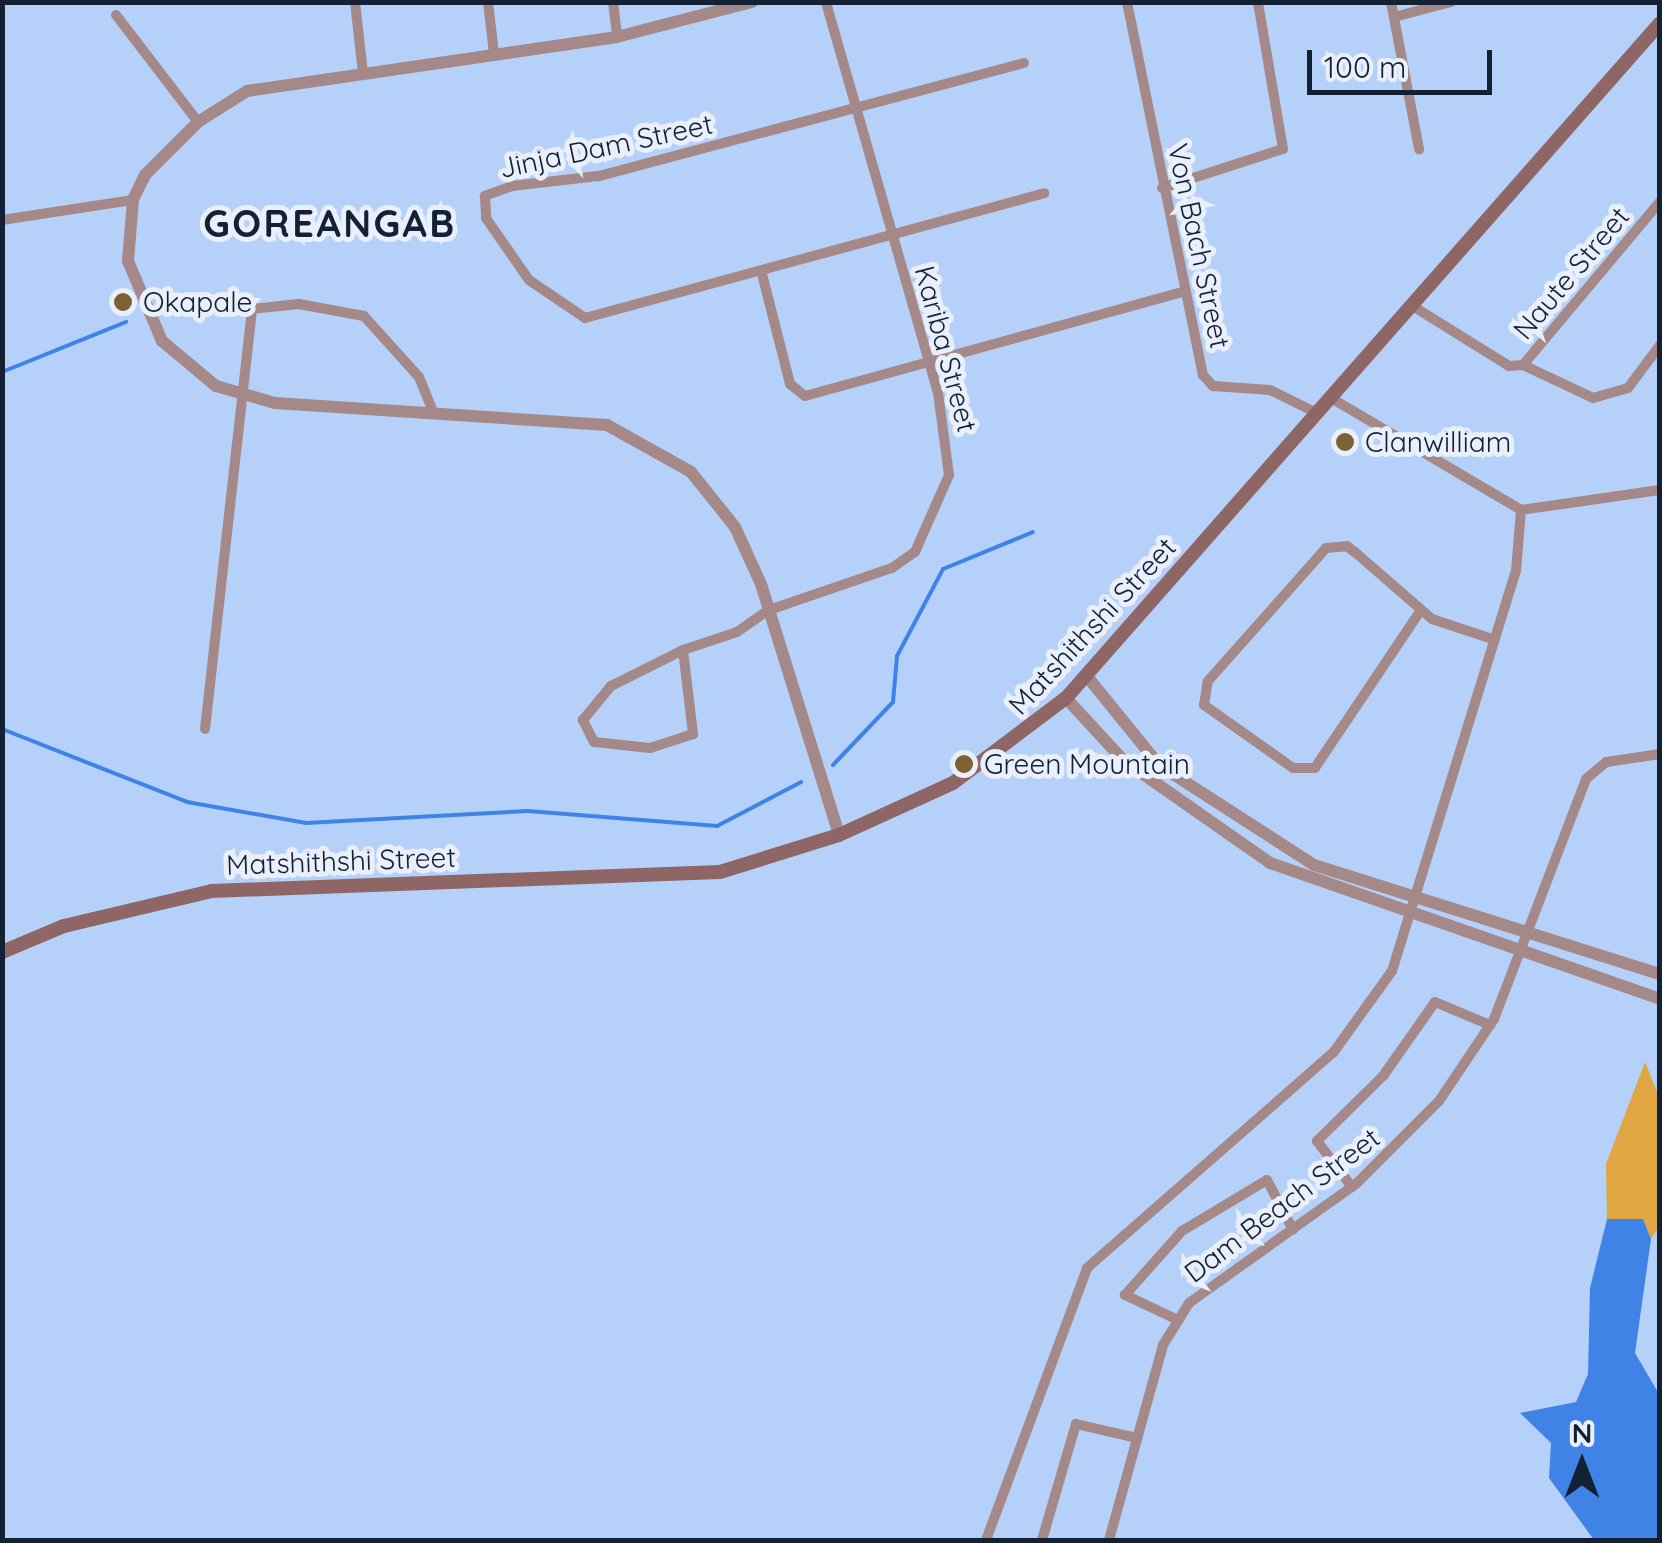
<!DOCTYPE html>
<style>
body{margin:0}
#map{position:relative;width:1662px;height:1543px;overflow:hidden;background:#b6d1f9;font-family:Quicksand,sans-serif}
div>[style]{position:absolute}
.green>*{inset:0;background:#dfa642}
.water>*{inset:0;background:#4083e7}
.stream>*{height:4px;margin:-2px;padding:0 2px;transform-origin:2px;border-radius:2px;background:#4083e7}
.minor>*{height:10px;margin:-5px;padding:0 5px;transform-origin:5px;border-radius:5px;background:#a58888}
.tertiary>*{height:12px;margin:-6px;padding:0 6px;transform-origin:6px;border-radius:6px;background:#a58888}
.secondary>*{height:14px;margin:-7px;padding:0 7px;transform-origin:7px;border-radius:7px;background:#8f6666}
.dots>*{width:28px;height:28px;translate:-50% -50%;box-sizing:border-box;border:5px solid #e9f0fb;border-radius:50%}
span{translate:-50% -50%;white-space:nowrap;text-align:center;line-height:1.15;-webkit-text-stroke:10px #e9f0fb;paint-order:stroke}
.street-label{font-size:28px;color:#142033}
.poi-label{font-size:28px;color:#142033}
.left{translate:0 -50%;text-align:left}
.district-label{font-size:38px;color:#142033;font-weight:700;letter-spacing:2.5px}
.frame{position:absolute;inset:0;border:5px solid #142033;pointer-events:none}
.north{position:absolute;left:1532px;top:1413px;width:100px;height:100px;-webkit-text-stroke:8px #e9f0fb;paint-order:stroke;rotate:0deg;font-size:28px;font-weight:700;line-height:40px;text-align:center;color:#142033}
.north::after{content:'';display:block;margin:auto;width:35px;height:45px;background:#142033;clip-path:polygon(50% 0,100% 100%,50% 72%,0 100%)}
.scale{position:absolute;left:1307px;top:50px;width:185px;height:45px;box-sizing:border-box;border:5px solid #142033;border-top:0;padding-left:12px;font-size:30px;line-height:35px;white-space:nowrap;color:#142033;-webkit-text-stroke:8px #e9f0fb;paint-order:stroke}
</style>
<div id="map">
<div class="green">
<i style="clip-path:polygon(1645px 1062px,1660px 1099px,1659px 1227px,1651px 1239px,1643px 1219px,1607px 1219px,1606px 1164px)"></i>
</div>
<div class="water">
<i style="clip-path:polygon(1607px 1219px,1643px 1219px,1651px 1239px,1635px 1353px,1659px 1394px,1659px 1540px,1594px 1540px,1549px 1478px,1551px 1443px,1520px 1413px,1576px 1402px,1588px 1374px,1590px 1288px)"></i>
</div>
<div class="stream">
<i style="left:2px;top:372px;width:134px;rotate:-22deg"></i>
<i style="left:2px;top:729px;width:199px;rotate:21.5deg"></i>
<i style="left:187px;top:802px;width:121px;rotate:10deg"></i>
<i style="left:306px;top:823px;width:222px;rotate:-3.1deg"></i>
<i style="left:528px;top:811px;width:190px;rotate:4.5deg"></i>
<i style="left:717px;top:826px;width:95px;rotate:-27.6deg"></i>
<i style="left:833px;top:765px;width:87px;rotate:-46.4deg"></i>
<i style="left:893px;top:702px;width:46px;rotate:-85deg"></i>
<i style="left:897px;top:656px;width:98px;rotate:-62.1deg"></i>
<i style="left:943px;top:569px;width:97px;rotate:-22.3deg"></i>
</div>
<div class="minor">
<i style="left:355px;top:2px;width:71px;rotate:83.6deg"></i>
<i style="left:488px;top:2px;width:52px;rotate:83.4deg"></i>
<i style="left:613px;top:2px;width:35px;rotate:83deg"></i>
<i style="left:1127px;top:2px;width:381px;rotate:78.5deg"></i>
<i style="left:1203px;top:375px;width:15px;rotate:48deg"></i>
<i style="left:1213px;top:386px;width:57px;rotate:4deg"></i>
<i style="left:1270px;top:390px;width:52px;rotate:26.1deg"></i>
<i style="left:1391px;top:2px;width:150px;rotate:79.2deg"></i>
<i style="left:116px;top:15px;width:135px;rotate:52.5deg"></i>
<i style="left:1394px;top:17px;width:59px;rotate:-14.7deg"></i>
<i style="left:1024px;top:63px;width:441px;rotate:165.1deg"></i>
<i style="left:598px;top:176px;width:87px;rotate:173.4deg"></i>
<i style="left:512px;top:186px;width:29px;rotate:160deg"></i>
<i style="left:485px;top:196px;width:22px;rotate:87deg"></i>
<i style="left:486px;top:218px;width:75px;rotate:55.3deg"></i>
<i style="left:529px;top:280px;width:68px;rotate:34.2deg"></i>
<i style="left:585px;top:318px;width:476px;rotate:-15.2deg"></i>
<i style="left:1162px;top:188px;width:127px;rotate:-17.9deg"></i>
<i style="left:1283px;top:149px;width:149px;rotate:-99.7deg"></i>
<i style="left:2px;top:220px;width:133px;rotate:-8.7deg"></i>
<i style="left:761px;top:270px;width:118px;rotate:75.7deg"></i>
<i style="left:790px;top:384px;width:19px;rotate:39deg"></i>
<i style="left:805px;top:396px;width:392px;rotate:-15.4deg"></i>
<i style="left:1411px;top:305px;width:115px;rotate:31.9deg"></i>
<i style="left:1509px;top:366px;width:14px;rotate:-4deg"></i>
<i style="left:1523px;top:365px;width:213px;rotate:-50deg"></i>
<i style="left:1523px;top:365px;width:77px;rotate:25.2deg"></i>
<i style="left:1593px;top:398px;width:36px;rotate:-16deg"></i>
<i style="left:1628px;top:388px;width:54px;rotate:-53.3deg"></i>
<i style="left:1331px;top:398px;width:221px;rotate:30.5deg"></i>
<i style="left:1521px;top:510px;width:140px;rotate:-8.2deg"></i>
<i style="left:1421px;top:610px;width:190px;rotate:123.9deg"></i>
<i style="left:1315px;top:768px;width:22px;rotate:180deg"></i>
<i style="left:1293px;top:768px;width:109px;rotate:-144.7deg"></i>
<i style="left:1204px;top:705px;width:24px;rotate:-81deg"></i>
<i style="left:1208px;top:681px;width:178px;rotate:-48.4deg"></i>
<i style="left:1326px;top:548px;width:21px;rotate:-5deg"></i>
<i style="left:1347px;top:546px;width:11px;rotate:38deg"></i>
<i style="left:1356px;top:553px;width:101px;rotate:41deg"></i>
<i style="left:1432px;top:619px;width:66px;rotate:18.4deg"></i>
<i style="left:683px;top:650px;width:85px;rotate:83.2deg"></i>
<i style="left:693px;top:734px;width:45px;rotate:162deg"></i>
<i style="left:650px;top:748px;width:56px;rotate:-173.9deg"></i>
<i style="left:594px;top:742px;width:25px;rotate:-117deg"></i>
<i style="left:583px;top:720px;width:44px;rotate:-50.5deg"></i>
<i style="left:611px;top:686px;width:80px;rotate:-26.6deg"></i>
<i style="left:683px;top:650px;width:57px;rotate:-18.4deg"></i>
<i style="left:737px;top:632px;width:39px;rotate:-35deg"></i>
<i style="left:769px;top:610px;width:130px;rotate:-18.9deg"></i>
<i style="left:892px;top:568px;width:28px;rotate:-35deg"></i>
<i style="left:915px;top:552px;width:84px;rotate:-66.2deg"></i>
<i style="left:949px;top:475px;width:83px;rotate:-97.6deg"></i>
<i style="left:938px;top:393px;width:407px;rotate:-106deg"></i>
<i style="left:205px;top:729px;width:423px;rotate:-83.6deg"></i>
<i style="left:252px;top:309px;width:47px;rotate:-6.1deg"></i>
<i style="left:299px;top:304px;width:66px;rotate:10.5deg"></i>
<i style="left:364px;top:316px;width:82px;rotate:48deg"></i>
<i style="left:419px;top:377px;width:35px;rotate:68deg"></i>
<i style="left:1352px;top:1187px;width:58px;rotate:-127.3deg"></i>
<i style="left:1317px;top:1141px;width:93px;rotate:-44.6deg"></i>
<i style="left:1383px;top:1076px;width:90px;rotate:-54.9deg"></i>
<i style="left:1435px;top:1002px;width:60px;rotate:22.7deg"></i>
<i style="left:1178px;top:1320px;width:59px;rotate:-154.7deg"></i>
<i style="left:1125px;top:1295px;width:86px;rotate:-48.3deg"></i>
<i style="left:1182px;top:1231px;width:99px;rotate:-31deg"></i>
<i style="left:1267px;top:1180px;width:56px;rotate:62.5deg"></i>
<i style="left:986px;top:1540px;width:290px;rotate:-69.6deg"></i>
<i style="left:1087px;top:1268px;width:327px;rotate:-41.2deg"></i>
<i style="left:1333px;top:1053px;width:101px;rotate:-54.3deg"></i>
<i style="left:1392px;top:971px;width:419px;rotate:-72.8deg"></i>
<i style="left:1516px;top:571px;width:61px;rotate:-85.3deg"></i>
<i style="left:1042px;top:1540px;width:121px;rotate:-73.7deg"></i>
<i style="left:1076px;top:1424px;width:63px;rotate:12.9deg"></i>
<i style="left:1109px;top:1540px;width:202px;rotate:-74.5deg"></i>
<i style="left:1163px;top:1345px;width:49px;rotate:-58.2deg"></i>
<i style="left:1189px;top:1303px;width:205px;rotate:-35.5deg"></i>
<i style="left:1356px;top:1184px;width:117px;rotate:-45deg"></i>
<i style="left:1439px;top:1101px;width:99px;rotate:-56.1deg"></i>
<i style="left:1494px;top:1019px;width:257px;rotate:-69deg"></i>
<i style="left:1586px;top:779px;width:26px;rotate:-40deg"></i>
<i style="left:1606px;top:762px;width:55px;rotate:-8.4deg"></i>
</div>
<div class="tertiary">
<i style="left:752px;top:2px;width:139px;rotate:165.5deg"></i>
<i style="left:617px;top:37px;width:374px;rotate:171.7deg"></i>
<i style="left:247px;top:91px;width:58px;rotate:147.7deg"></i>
<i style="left:198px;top:122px;width:75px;rotate:135deg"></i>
<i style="left:145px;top:175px;width:28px;rotate:116deg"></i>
<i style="left:133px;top:200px;width:61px;rotate:94.7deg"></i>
<i style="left:128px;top:261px;width:87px;rotate:67deg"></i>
<i style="left:162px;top:341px;width:70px;rotate:39.8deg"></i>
<i style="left:216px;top:386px;width:61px;rotate:16.1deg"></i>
<i style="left:275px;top:403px;width:333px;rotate:3.8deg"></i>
<i style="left:607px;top:425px;width:96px;rotate:29.2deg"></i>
<i style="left:691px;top:472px;width:70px;rotate:51.3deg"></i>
<i style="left:735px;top:527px;width:63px;rotate:65.5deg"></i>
<i style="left:761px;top:584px;width:263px;rotate:72.7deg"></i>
<i style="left:1086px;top:675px;width:116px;rotate:51deg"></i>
<i style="left:1159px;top:765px;width:184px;rotate:32.8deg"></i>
<i style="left:1314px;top:865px;width:363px;rotate:17.5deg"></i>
<i style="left:1066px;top:698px;width:84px;rotate:47.4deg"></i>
<i style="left:1123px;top:760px;width:179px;rotate:35deg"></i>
<i style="left:1270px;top:863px;width:413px;rotate:19.2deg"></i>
</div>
<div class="secondary">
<i style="left:2px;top:952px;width:67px;rotate:-22.8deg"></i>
<i style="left:64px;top:926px;width:152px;rotate:-13.3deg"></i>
<i style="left:212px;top:891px;width:508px;rotate:-2.14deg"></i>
<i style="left:720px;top:872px;width:125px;rotate:-17.3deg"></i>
<i style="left:839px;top:835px;width:125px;rotate:-24.5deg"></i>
<i style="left:953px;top:783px;width:141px;rotate:-37deg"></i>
<i style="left:1066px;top:698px;width:899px;rotate:-48.65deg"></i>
</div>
<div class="dots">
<i style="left:123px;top:302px;background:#7d6134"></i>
<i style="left:1345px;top:442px;background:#7d6134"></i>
<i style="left:964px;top:764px;background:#7d6134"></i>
</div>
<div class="street-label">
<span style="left:606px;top:146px;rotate:-12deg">Jinja Dam Street</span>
<span style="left:1199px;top:246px;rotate:78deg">Von Bach Street</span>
<span style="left:1571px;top:273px;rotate:-50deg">Naute Street</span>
<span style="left:946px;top:349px;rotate:75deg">Kariba Street</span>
<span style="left:1092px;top:626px;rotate:-47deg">Matshithshi Street</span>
<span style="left:341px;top:861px;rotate:-2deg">Matshithshi Street</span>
<span style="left:1282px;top:1205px;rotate:-37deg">Dam Beach Street</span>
</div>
<div class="poi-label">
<span class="left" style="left:143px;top:302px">Okapale</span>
<span class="left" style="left:1365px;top:442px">Clanwilliam</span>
<span class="left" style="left:984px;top:764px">Green Mountain</span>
</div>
<div class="district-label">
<span style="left:330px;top:224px">GOREANGAB</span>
</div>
<div class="frame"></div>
<div class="north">N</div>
<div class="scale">100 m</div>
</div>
